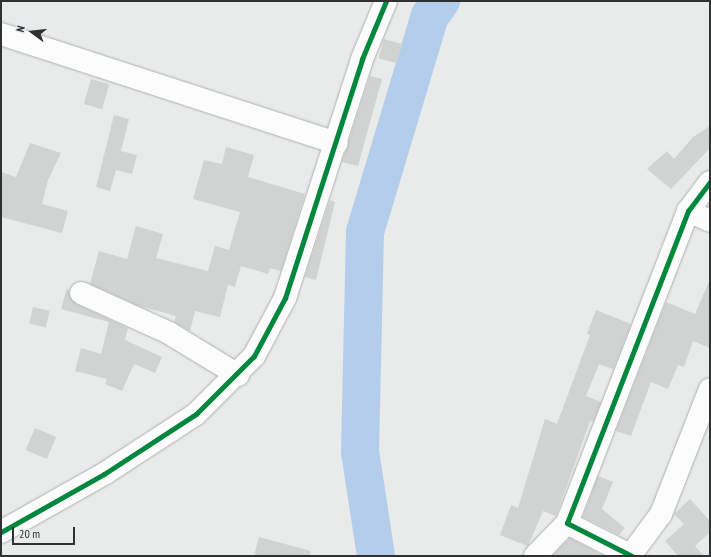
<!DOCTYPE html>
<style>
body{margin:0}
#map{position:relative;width:711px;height:557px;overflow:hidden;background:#e9eaea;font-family:"PT Sans Narrow",sans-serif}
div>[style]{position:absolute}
.river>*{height:38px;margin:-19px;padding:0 19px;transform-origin:19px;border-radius:19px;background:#b4cdeb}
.building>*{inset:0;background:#d1d2d2;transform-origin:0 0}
.roads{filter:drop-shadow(0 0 1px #afb0b0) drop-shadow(0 0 1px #afb0b0)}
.minor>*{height:22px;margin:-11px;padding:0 11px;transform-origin:11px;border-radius:11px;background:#fcfcfc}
.cycleway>*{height:5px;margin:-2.5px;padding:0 2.5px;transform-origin:2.5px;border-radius:2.5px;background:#00873e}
span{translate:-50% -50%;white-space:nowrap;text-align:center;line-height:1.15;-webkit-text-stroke:4px #e8eaeb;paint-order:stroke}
.frame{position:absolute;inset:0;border:2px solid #303132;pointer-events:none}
.north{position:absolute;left:12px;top:12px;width:40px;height:40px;-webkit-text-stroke:3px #e8eaeb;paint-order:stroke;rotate:285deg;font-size:11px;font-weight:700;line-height:16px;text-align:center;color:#303132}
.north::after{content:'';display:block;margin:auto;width:14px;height:18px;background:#303132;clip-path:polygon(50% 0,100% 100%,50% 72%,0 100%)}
.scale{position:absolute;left:12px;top:527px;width:63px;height:18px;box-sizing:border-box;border:2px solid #303132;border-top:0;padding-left:5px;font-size:12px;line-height:14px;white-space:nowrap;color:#303132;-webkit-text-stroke:3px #e8eaeb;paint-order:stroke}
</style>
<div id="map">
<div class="river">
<i style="left:376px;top:556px;width:105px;rotate:-98.7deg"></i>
<i style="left:360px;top:452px;width:220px;rotate:-88.7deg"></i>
<i style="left:365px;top:232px;width:226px;rotate:-73.3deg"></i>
<i style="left:430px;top:16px;width:19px;rotate:-54deg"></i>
</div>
<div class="building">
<i style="left:384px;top:39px;width:19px;height:20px;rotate:16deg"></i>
<i style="clip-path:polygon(370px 76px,382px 79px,358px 166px,342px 162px)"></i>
<i style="left:91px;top:79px;width:19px;height:26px;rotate:16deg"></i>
<i style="clip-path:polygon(114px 115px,129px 119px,121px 151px,137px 155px,132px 174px,116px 170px,110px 191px,96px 187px)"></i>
<i style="clip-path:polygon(710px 126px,710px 148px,671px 189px,647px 169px,667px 151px,674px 159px,693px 137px)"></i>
<i style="clip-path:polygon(30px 143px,61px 153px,48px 180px,42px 204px,68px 211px,62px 233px,1px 217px,1px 172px,16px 177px)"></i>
<i style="clip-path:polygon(226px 147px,254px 155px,248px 177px,305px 194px,281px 271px,270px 268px,268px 274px,241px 266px,235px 287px,228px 285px,220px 317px,195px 311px,190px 331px,174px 322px,176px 316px,139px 306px,90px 284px,99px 251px,127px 259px,136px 226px,163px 234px,156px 258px,208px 271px,215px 246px,229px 250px,240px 212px,193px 199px,204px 160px,222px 164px)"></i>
<i style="clip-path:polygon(330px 200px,335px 202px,316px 280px,305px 277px)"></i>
<i style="clip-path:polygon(710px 279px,710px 348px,693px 341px,684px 367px,678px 365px,668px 389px,651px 382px,631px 436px,616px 431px,666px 302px,695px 314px)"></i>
<i style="clip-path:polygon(67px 288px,76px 304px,128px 328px,125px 340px,162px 357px,155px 373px,134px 364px,122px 391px,105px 384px,107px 379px,75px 371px,81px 348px,101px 354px,109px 322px,61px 309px)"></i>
<i style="left:33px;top:307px;width:17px;height:17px;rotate:13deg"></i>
<i style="clip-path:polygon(596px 310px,631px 324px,613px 369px,599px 364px,586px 396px,601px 402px,593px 422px,590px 421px,556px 516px,543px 511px,528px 546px,500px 535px,511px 505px,518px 508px,545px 419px,557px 424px,590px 335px,587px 334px)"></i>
<i style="left:35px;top:428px;width:23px;height:24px;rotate:23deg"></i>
<i style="clip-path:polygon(598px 476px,613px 482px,602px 509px,625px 528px,619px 535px,583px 517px)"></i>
<i style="clip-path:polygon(690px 499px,710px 521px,710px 532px,695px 546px,704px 556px,678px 556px,665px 541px,684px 524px,674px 514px)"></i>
<i style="clip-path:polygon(259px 537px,311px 551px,310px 556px,254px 556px)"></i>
<i style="clip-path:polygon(570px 538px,602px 555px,552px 556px)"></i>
</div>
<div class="roads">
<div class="minor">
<i style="left:1px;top:34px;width:353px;rotate:18deg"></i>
<i style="left:688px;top:211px;width:24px;rotate:24deg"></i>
<i style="left:81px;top:293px;width:97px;rotate:24.4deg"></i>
<i style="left:169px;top:333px;width:81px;rotate:31.3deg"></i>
<i style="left:1px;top:532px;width:118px;rotate:-29.4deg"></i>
<i style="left:104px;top:474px;width:110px;rotate:-33.1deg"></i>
<i style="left:196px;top:414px;width:82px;rotate:-45deg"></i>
<i style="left:254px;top:356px;width:66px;rotate:-61.9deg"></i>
<i style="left:285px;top:298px;width:251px;rotate:-72.1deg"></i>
<i style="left:362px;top:59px;width:63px;rotate:-67.5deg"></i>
<i style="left:535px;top:556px;width:46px;rotate:-45.9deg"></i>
<i style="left:630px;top:556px;width:52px;rotate:-53.6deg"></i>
<i style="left:661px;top:514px;width:134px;rotate:-68.6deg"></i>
<i style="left:632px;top:556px;width:73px;rotate:-153.1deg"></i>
<i style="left:567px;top:523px;width:335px;rotate:-68.8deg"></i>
<i style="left:688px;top:211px;width:36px;rotate:-53deg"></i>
</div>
</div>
<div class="cycleway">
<i style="left:1px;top:532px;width:118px;rotate:-29.4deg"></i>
<i style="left:104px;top:474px;width:110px;rotate:-33.1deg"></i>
<i style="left:196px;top:414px;width:82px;rotate:-45deg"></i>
<i style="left:254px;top:356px;width:66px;rotate:-61.9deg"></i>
<i style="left:285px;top:298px;width:251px;rotate:-72.1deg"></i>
<i style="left:362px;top:59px;width:63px;rotate:-67.5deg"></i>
<i style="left:632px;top:556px;width:73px;rotate:-153.1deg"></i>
<i style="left:567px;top:523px;width:335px;rotate:-68.8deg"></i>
<i style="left:688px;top:211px;width:36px;rotate:-53deg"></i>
</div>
<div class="frame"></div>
<div class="north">N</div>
<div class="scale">20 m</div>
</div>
